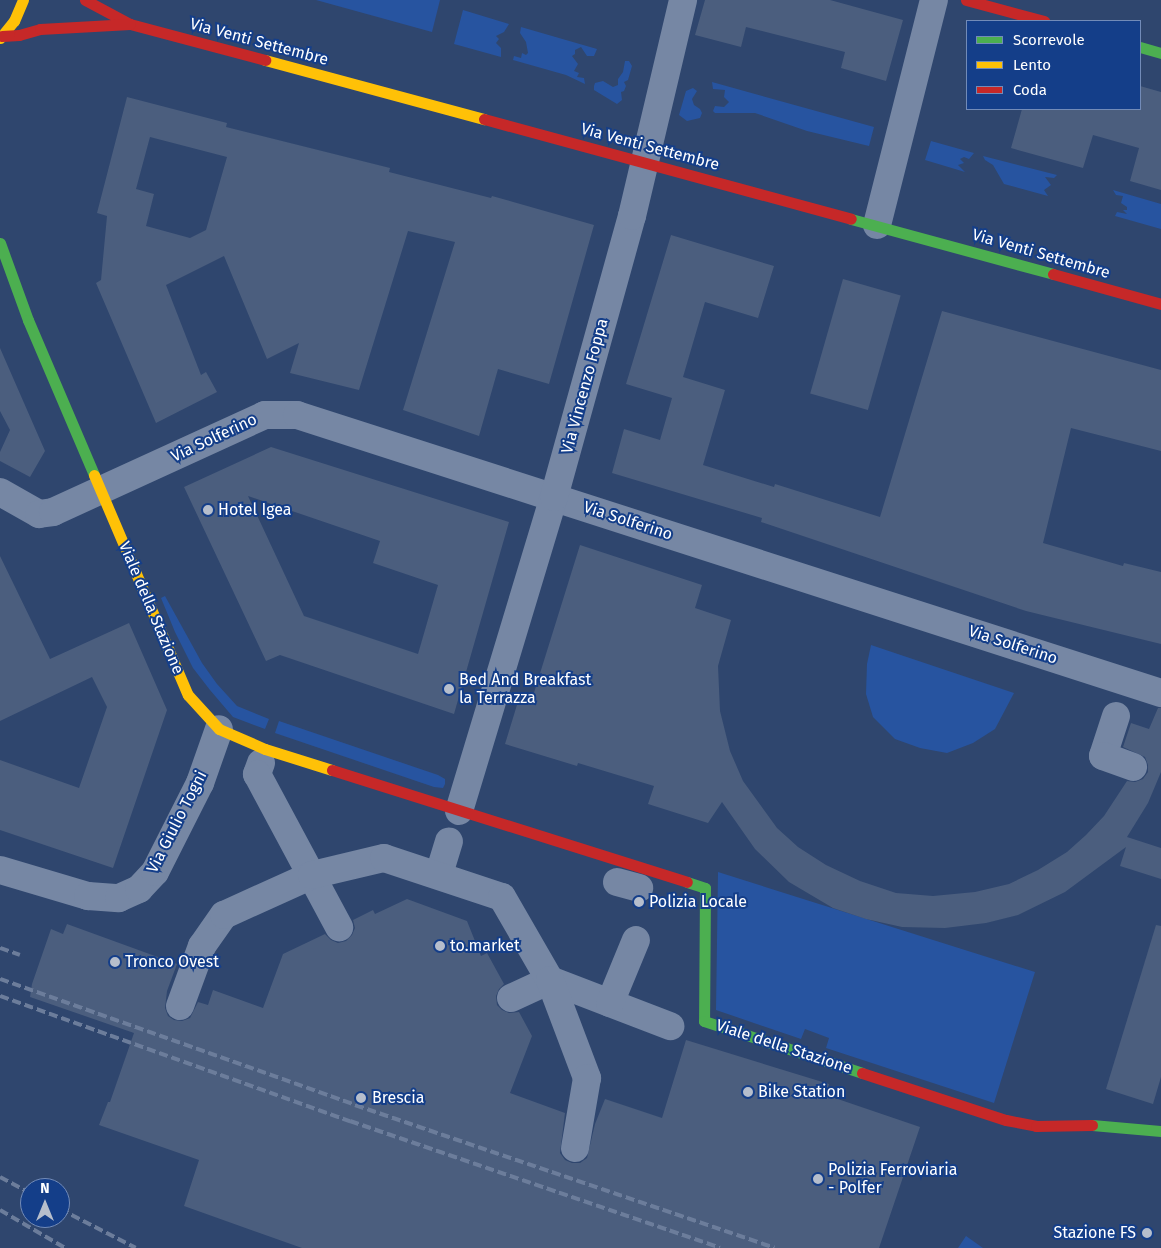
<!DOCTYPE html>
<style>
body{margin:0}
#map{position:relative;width:1161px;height:1248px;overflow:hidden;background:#2f466e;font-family:"Fira Sans",sans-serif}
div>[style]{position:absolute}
.green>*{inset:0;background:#2754a0}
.building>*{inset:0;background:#4b5e7e;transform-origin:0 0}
.street>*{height:28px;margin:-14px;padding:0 14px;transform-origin:14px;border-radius:14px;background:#7687a4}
.fast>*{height:11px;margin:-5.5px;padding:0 5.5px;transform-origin:5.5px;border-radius:5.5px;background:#4caf50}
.slow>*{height:11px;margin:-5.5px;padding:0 5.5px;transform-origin:5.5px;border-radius:5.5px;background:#ffc107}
.jam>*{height:11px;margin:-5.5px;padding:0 5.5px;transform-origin:5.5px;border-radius:5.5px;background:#c62828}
.rail>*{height:4px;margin-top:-2px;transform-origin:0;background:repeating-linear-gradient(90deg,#6c7d9b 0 9px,transparent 0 13px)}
.dots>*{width:14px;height:14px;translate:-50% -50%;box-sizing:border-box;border:2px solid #143e89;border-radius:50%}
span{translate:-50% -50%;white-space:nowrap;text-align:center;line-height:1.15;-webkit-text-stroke:4px #143e89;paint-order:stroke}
.street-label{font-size:16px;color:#fff}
.poi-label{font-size:16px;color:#fff}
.left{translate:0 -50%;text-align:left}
.right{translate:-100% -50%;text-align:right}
.legend{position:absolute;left:966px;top:20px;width:175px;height:90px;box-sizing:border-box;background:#143e89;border:1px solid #728bb8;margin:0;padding:6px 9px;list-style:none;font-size:15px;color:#fff}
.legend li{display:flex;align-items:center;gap:10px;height:25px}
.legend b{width:25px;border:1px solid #728bb8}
.north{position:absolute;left:20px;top:1178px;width:50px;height:50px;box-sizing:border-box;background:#143e89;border:1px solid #728bb8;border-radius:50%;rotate:0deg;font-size:14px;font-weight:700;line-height:20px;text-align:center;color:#fff}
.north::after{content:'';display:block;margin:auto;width:18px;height:22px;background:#b6becc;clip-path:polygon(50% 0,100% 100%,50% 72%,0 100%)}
</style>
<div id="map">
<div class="green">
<i style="clip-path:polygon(316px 0,440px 0,432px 32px)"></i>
<i style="clip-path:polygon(463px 10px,509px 24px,504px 32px,496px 36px,499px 39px,496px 43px,501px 48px,501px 57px,454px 44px)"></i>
<i style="clip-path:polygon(521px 27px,597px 49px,594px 56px,587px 56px,581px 47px,575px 50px,575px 54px,572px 56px,578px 64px,574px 71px,579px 73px,577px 77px,584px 78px,585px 84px,566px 75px,513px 60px,514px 56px,521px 58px,522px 53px,526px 55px,528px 53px,526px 42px,520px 33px)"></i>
<i style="clip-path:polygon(625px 61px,629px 61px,632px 66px,628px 80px,624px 82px,626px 86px,624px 91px,621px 92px,622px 100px,617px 104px,594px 90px,594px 86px,595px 83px,603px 81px,613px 87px,618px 85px,618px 79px,623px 72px)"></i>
<i style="clip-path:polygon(712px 82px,874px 127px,869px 146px,807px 131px,755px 113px,715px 113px,713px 111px,715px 106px,724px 107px,729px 102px,724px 97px,725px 90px,713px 89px)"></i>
<i style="clip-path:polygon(693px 88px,697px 91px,692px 99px,694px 105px,700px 109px,702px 113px,700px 118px,687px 121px,679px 115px,686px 91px)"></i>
<i style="clip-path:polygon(931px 141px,974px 153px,969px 159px,964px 157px,960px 159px,964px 163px,958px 165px,965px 172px,925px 160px)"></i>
<i style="clip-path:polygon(983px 156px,1057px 175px,1054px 178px,1045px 177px,1051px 185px,1044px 190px,1048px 196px,1004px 184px,993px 165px,985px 160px)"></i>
<i style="clip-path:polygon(1113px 190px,1161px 204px,1161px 229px,1115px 216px,1117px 212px,1127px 214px,1123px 210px,1127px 210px,1127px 207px,1121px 203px,1123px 196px,1116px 195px)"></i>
<i style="clip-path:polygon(165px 596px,202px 663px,217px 684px,237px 706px,269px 719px,265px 729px,233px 717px,210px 690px,193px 668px,175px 632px,161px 598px)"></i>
<i style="clip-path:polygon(871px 645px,1014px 693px,995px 729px,973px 743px,947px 753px,920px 748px,895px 739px,873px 717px,866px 694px,867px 664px)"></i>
<i style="clip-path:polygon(279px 721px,438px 775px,445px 779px,445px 784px,443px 788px,434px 787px,275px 733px)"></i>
<i style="clip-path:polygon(718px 872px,1035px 972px,994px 1103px,826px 1048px,829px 1038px,805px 1029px,801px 1039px,716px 1010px)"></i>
<i style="clip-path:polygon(966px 1236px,983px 1248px,958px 1248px)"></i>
</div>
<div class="building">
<i style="clip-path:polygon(705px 0,830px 0,903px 20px,886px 81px,841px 68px,845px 52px,746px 27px,741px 47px,695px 35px)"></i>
<i style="clip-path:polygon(1140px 86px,1161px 92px,1161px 190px,1130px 181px,1139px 148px,1093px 135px,1083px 168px,1011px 148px,1022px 109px,1140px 109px)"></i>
<i style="clip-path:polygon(evenodd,127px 97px,227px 123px,226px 127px,390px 168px,389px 172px,491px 198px,492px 196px,594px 225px,549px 384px,498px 369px,479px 436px,403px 410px,455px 242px,408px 231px,359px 390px,290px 373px,299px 343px,267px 359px,224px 256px,166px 285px,201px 375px,206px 372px,217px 392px,156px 423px,96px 283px,101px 280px,107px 216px,97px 213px,127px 97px,150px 137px,227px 157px,206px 230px,190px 238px,146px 226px,154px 194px,136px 189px,150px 137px)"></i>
<i style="clip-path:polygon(671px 235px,774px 266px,758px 318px,705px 302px,683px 377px,725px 390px,703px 465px,774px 487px,775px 484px,880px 517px,942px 311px,1161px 370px,1161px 451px,1071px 428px,1043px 543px,1123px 566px,1124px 563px,1161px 572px,1161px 644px,1026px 611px,761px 522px,762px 518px,612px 473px,624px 429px,660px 440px,672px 398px,626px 384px)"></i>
<i style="left:843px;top:279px;width:60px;height:119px;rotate:16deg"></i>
<i style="clip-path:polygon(0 348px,45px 451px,30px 477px,0 461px,0 452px,10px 430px,0 411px)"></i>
<i style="clip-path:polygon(evenodd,271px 447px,509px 522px,454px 714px,280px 655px,266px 661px,184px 487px,271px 447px,248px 496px,380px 541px,373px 563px,438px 585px,418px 654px,304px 616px,248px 496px)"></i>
<i style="clip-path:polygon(580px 545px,702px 585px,695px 608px,731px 620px,718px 666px,720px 711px,730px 751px,743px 781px,777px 828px,798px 847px,826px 865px,860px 881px,896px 893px,933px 896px,975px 892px,1009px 884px,1038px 870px,1067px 852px,1086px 835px,1104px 816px,1127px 781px,1135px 782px,1143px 779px,1148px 772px,1148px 765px,1145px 757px,1123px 747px,1131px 723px,1149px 729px,1158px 708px,1161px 708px,1161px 772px,1148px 803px,1127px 837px,1161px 848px,1161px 879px,1120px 866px,1126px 847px,1065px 892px,1018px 915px,986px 923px,945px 928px,902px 927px,866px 919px,833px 908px,789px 882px,755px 849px,722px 802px,708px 823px,648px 804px,654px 786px,578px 763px,577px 766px,505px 744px,520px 695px,532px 699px)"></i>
<i style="clip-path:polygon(0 556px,50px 659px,129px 623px,167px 710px,113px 868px,0 830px,0 760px,79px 788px,107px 707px,92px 677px,0 721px)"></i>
<i style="clip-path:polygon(407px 899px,467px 921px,481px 956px,487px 953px,504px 984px,499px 989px,496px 996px,497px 1005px,502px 1010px,509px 1013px,519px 1012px,532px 1036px,510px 1093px,565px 1113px,560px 1153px,565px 1160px,572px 1163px,580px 1163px,587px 1158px,595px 1124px,605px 1099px,662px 1118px,686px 1040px,829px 1084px,826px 1095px,920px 1127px,879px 1248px,302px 1248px,184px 1206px,199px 1160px,99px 1125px,108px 1102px,110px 1102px,134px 1033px,30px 997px,32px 984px,51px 929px,63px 934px,67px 924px,177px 964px,167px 991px,165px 1008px,168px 1016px,174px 1020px,182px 1021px,190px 1018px,198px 1002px,208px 1005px,213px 990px,263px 1008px,283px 954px,325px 934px,331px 940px,338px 943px,346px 941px,352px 935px,355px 928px,353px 920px,373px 910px,375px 914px)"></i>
<i style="clip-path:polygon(1156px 925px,1161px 926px,1161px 1077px,1153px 1104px,1106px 1089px)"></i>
</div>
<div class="street">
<i style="left:877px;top:225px;width:232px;rotate:-75.8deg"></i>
<i style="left:0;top:492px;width:45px;rotate:29.4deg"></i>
<i style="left:39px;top:514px;width:14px;rotate:-8deg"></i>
<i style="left:53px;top:512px;width:233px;rotate:-24.6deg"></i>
<i style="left:265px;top:415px;width:32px"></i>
<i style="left:297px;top:415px;width:908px;rotate:17.84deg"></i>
<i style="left:1116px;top:716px;width:42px;rotate:108deg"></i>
<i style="left:1103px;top:756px;width:32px;rotate:20deg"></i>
<i style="left:261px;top:763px;width:12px;rotate:110deg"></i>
<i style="left:257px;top:774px;width:174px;rotate:61.8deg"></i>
<i style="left:459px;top:811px;width:328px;rotate:-73.2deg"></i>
<i style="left:554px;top:497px;width:292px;rotate:-74.5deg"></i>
<i style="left:632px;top:216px;width:222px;rotate:-76.7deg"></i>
<i style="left:0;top:870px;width:92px;rotate:16.5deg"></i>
<i style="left:88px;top:896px;width:31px;rotate:4deg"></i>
<i style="left:119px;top:898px;width:22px;rotate:-24deg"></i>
<i style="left:139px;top:889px;width:23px;rotate:-47deg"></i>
<i style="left:155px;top:872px;width:100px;rotate:-63.2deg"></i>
<i style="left:200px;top:783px;width:57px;rotate:-70.6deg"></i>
<i style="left:439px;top:874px;width:34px;rotate:-73deg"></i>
<i style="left:617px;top:882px;width:23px;rotate:15deg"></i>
<i style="left:511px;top:998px;width:43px;rotate:-24.8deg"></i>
<i style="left:550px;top:980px;width:129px;rotate:21deg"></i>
<i style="left:610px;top:1003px;width:68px;rotate:-67.6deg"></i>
<i style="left:180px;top:1006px;width:64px;rotate:-69.9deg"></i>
<i style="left:202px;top:946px;width:38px;rotate:-55deg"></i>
<i style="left:224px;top:915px;width:97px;rotate:-24.4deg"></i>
<i style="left:312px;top:875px;width:74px;rotate:-13.3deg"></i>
<i style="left:384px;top:858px;width:124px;rotate:18.3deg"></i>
<i style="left:502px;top:897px;width:96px;rotate:60deg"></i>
<i style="left:550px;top:980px;width:105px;rotate:69.3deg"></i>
<i style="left:587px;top:1078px;width:71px;rotate:99.7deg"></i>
</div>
<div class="fast">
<i style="left:1140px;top:47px;width:22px;rotate:16deg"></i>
<i style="left:851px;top:219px;width:209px;rotate:15.2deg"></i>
<i style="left:0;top:243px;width:82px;rotate:70deg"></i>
<i style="left:28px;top:320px;width:168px;rotate:66.9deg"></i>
<i style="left:687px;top:882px;width:19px;rotate:18deg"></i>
<i style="left:705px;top:888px;width:133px;rotate:90.4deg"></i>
<i style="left:704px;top:1021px;width:166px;rotate:18.2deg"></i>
<i style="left:1092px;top:1125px;width:69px;rotate:5deg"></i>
</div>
<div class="slow">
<i style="left:0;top:38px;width:22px;rotate:-51deg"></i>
<i style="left:14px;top:21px;width:23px;rotate:-67deg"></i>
<i style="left:265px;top:60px;width:227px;rotate:15.1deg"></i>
<i style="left:94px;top:475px;width:239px;rotate:66.9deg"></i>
<i style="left:188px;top:695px;width:46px;rotate:47.6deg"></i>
<i style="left:219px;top:729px;width:50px;rotate:23.5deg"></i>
<i style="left:265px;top:749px;width:70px;rotate:17.4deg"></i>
</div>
<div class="jam">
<i style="left:85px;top:0;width:51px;rotate:28.1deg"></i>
<i style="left:130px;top:24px;width:140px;rotate:14.9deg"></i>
<i style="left:966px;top:0;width:81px;rotate:15.1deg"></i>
<i style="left:2px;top:36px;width:17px;rotate:-3deg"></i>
<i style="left:19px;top:35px;width:22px;rotate:-16deg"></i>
<i style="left:40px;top:29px;width:90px;rotate:-3.2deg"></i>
<i style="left:484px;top:119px;width:380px;rotate:15.2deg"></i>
<i style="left:1053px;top:274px;width:112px;rotate:15.5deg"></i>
<i style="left:332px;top:770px;width:372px;rotate:17.5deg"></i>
<i style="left:862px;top:1073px;width:151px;rotate:18.1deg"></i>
<i style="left:1006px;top:1120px;width:31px;rotate:11deg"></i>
<i style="left:1036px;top:1126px;width:56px;rotate:-1deg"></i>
</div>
<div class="rail">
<i style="left:0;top:948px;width:21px;rotate:19deg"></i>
<i style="left:0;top:979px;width:377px;rotate:19.5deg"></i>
<i style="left:355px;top:1105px;width:443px;rotate:18.8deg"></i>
<i style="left:0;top:996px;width:372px;rotate:19.7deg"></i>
<i style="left:350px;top:1121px;width:391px;rotate:18.9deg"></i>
<i style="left:0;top:1177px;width:34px;rotate:28deg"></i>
<i style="left:60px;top:1209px;width:85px;rotate:27.2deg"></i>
<i style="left:0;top:1210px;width:75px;rotate:30.3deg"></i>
</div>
<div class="dots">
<i style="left:208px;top:510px;background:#b6becc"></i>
<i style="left:449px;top:689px;background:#b6becc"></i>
<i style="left:639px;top:902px;background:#b6becc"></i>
<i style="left:440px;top:946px;background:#b6becc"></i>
<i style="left:115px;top:962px;background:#b6becc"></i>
<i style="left:748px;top:1092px;background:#b6becc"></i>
<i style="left:361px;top:1098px;background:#b6becc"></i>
<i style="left:818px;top:1179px;background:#b6becc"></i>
<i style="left:1147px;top:1233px;background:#b6becc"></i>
</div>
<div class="street-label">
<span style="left:259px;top:42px;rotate:15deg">Via Venti Settembre</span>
<span style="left:650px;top:147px;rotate:15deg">Via Venti Settembre</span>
<span style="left:1041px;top:254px;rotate:16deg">Via Venti Settembre</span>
<span style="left:585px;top:386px;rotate:-75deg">Via Vincenzo Foppa</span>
<span style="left:214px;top:438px;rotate:-25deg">Via Solferino</span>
<span style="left:628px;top:521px;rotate:18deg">Via Solferino</span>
<span style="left:151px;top:608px;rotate:67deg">Viale della Stazione</span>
<span style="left:1013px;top:645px;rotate:18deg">Via Solferino</span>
<span style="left:177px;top:822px;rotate:-63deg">Via Giulio Togni</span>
<span style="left:784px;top:1047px;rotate:18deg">Viale della Stazione</span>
</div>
<div class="poi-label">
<span class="left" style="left:218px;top:510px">Hotel Igea</span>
<span class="left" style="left:459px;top:689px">Bed And Breakfast<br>la Terrazza</span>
<span class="left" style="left:649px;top:902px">Polizia Locale</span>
<span class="left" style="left:450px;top:946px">to.market</span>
<span class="left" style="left:125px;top:962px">Tronco Ovest</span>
<span class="left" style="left:758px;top:1092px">Bike Station</span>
<span class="left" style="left:372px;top:1098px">Brescia</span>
<span class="left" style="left:828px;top:1179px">Polizia Ferroviaria<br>- Polfer</span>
<span class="right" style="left:1136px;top:1233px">Stazione FS</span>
</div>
<ul class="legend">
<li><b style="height:6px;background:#4caf50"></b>Scorrevole</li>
<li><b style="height:6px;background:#ffc107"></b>Lento</li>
<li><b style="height:6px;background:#c62828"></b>Coda</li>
</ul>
<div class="north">N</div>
</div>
